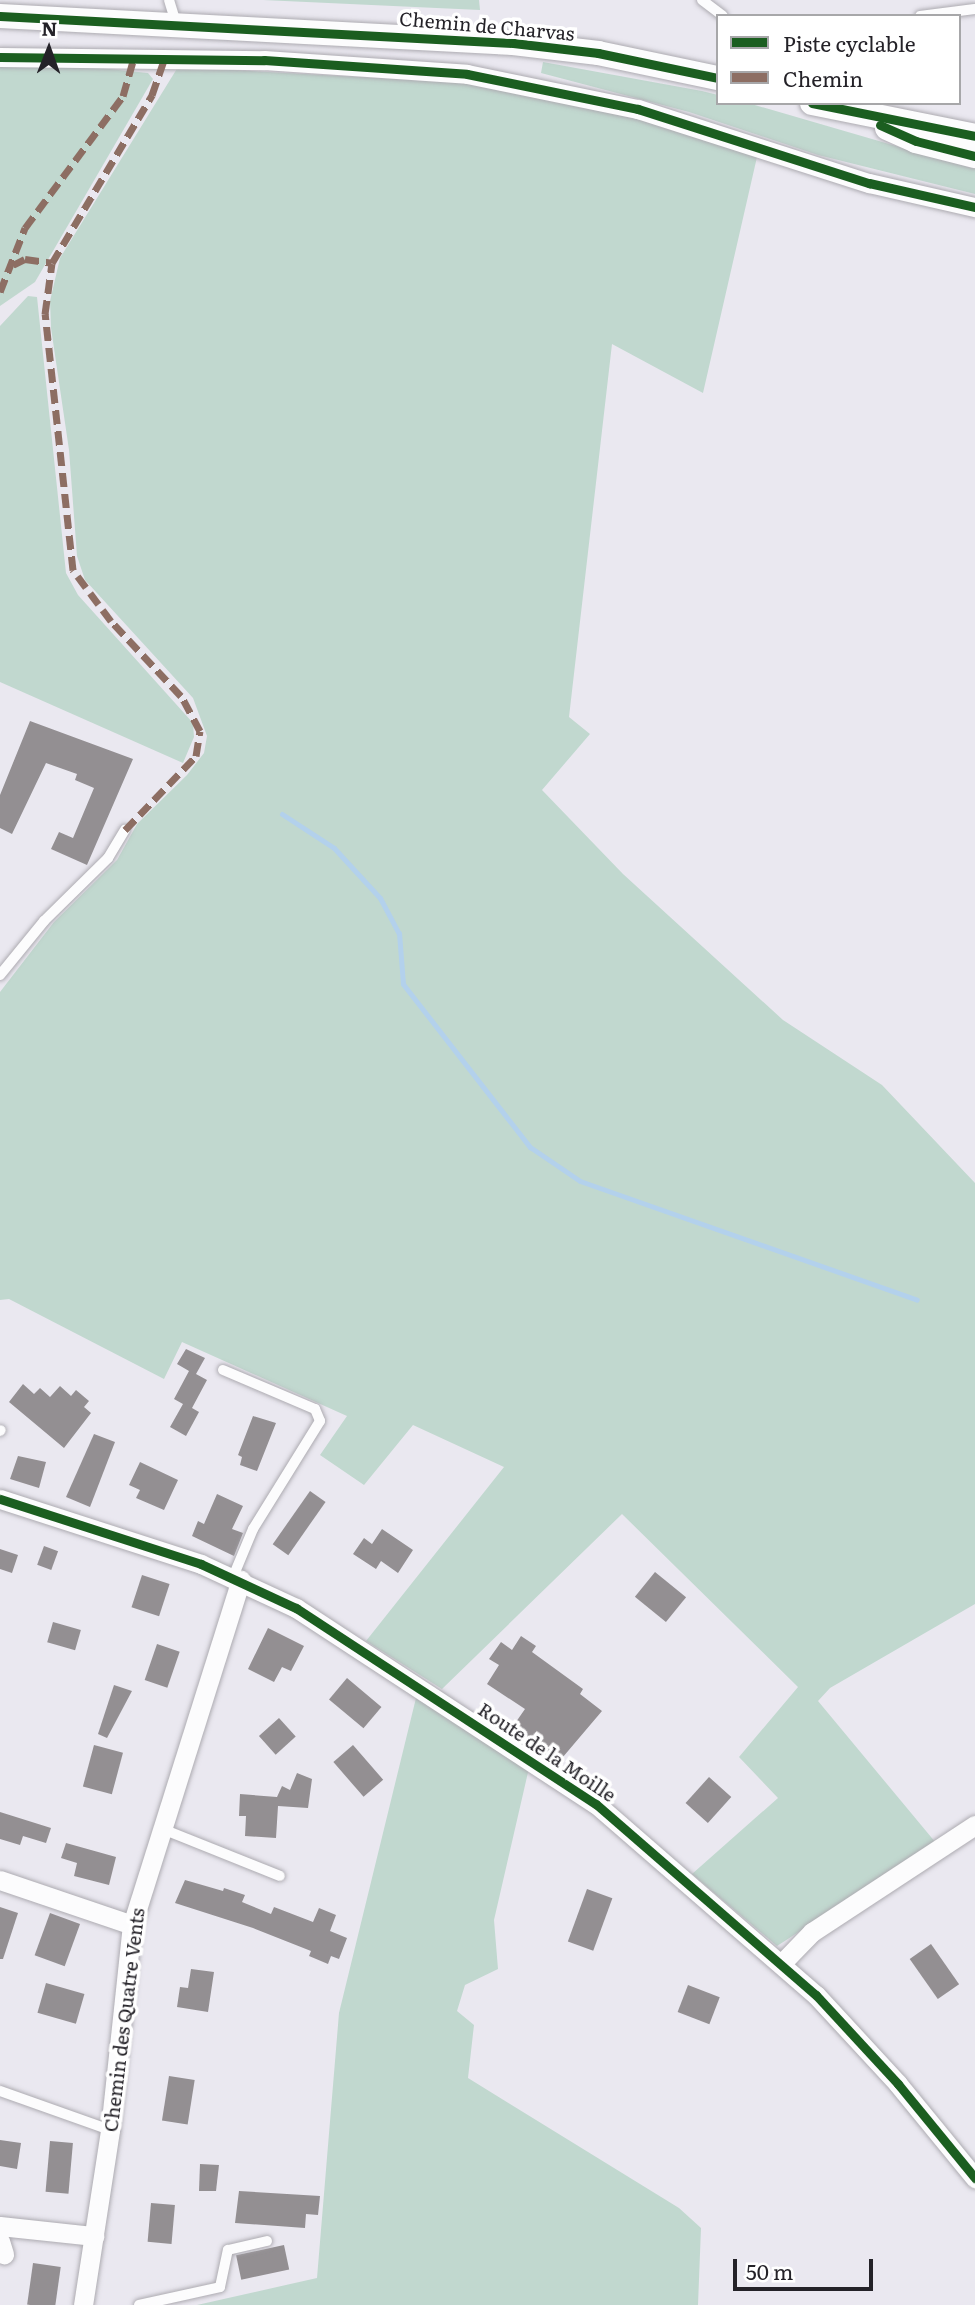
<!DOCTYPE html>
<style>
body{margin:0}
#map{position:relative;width:975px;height:2305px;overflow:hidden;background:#eae8f0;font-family:Literata,serif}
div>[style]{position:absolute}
.green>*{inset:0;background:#c1d8cf}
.stream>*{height:5px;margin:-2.5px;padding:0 2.5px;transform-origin:2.5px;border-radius:2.5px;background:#b3d1ec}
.building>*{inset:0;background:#938f92;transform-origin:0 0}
.roads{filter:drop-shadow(0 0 2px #adabb1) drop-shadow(0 0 2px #adabb1)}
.service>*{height:10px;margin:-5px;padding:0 5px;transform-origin:5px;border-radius:5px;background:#fcfcfd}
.minor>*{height:19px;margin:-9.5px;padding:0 9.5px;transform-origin:9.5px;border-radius:9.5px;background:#fcfcfd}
.tertiary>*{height:24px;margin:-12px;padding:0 12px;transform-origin:12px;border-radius:12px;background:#fcfcfd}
.quiet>*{height:7px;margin-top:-3.5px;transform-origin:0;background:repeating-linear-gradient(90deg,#8d6e63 0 14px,transparent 0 21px)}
.cycleway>*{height:9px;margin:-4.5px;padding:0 4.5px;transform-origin:4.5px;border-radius:4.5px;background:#1b5e20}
span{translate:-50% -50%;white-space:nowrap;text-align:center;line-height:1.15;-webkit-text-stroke:7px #fff;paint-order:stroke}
.street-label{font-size:19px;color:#242228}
.legend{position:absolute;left:716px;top:14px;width:245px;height:91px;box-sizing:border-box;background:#fff;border:2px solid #a7a7a9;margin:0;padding:9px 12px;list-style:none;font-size:21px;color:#242228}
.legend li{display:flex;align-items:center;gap:14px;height:35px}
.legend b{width:35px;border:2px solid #a7a7a9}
.north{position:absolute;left:14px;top:14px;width:70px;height:70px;-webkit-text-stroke:5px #fff;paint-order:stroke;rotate:1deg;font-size:19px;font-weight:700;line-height:28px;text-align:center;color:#242228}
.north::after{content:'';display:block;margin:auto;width:24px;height:32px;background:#242228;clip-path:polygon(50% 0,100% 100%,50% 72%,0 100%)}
.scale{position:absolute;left:733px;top:2259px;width:140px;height:32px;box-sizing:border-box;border:4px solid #242228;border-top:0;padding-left:9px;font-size:21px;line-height:24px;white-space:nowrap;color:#242228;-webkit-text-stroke:5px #fff;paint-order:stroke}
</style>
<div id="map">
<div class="green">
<i style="clip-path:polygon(263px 0,479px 0,480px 10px)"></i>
<i style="clip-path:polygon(543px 62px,702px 91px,718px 95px,718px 103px,748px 103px,975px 169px,975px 194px,818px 155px,689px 112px,541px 73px)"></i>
<i style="clip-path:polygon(0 67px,99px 68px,148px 73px,153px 79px,35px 282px,0 306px)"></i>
<i style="clip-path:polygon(178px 67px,469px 83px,656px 123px,757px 157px,703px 393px,612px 344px,569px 717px,590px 734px,542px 790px,623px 874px,783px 1020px,882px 1085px,975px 1183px,975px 1604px,830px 1688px,818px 1701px,936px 1843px,777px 1946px,692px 1874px,778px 1798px,739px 1757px,798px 1687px,622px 1514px,442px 1689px,366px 1641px,504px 1467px,413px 1425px,364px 1485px,320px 1455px,347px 1416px,182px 1342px,164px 1379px,9px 1299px,0 1300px,0 992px,54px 922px,117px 860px,137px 824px,187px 775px,204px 753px,207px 736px,193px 698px,85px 580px,77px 556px,69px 450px,51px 328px,50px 301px,60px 258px)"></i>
<i style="clip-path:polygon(28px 296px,37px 297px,66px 573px,78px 595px,193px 723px,194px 737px,183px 763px,0 682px,0 326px)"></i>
<i style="clip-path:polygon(416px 1698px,529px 1768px,494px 1920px,498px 1969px,465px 1985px,457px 2011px,474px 2025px,468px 2078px,679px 2208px,701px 2228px,698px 2305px,197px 2305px,317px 2278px,339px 2013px)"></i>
</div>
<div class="stream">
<i style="left:282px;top:814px;width:62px;rotate:33.2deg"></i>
<i style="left:334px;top:848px;width:68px;rotate:47.4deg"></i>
<i style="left:380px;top:898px;width:40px;rotate:62deg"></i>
<i style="left:399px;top:933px;width:51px;rotate:85.5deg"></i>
<i style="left:403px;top:984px;width:207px;rotate:52.1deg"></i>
<i style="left:530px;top:1147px;width:60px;rotate:34.2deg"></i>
<i style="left:580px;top:1181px;width:357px;rotate:19.4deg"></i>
</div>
<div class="building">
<i style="clip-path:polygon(30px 721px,133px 759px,87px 865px,51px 849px,59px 832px,73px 838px,94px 788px,75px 780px,77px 774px,46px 763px,12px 834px,0 828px,0 795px)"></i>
<i style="clip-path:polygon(186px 1349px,205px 1358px,196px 1374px,207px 1380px,192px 1408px,199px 1412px,186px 1436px,170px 1427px,183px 1404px,174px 1399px,189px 1371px,177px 1364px)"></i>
<i style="clip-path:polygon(23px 1384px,34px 1394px,40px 1388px,50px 1397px,60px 1386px,71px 1396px,76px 1390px,89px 1401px,84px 1407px,91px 1413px,64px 1448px,9px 1402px)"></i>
<i style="clip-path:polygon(253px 1416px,276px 1423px,257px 1471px,240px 1465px,242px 1457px,238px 1455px)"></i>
<i style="clip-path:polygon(94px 1434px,115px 1442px,90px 1507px,66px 1497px)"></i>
<i style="clip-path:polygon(18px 1456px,46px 1462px,39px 1488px,10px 1479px)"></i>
<i style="clip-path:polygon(140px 1462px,178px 1480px,164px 1510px,136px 1498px,140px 1490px,129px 1485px)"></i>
<i style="left:310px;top:1491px;width:19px;height:65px;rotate:35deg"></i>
<i style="clip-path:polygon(217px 1494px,243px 1506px,232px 1529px,243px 1533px,234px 1556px,192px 1536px,198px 1521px,204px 1524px)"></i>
<i style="clip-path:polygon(382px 1529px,413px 1550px,398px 1573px,381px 1561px,376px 1569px,353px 1554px,364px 1538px,372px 1544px)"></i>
<i style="left:44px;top:1546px;width:15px;height:20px;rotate:20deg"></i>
<i style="clip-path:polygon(0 1549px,18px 1555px,12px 1573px,0 1569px)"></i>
<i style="left:655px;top:1572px;width:40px;height:32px;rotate:39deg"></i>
<i style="left:142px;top:1575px;width:29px;height:34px;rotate:18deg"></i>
<i style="left:53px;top:1622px;width:29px;height:21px;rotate:16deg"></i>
<i style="clip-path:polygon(268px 1628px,304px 1646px,291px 1671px,282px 1667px,274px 1682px,248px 1669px)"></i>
<i style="clip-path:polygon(521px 1636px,536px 1646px,532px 1652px,583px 1689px,580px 1694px,602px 1711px,557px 1764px,509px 1732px,525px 1709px,487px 1684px,499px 1665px,489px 1659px,501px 1642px,512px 1650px)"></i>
<i style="left:157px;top:1644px;width:24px;height:38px;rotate:19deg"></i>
<i style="left:347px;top:1678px;width:45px;height:28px;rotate:40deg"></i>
<i style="clip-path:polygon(114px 1685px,132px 1691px,107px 1738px,98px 1734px)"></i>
<i style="left:279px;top:1718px;width:25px;height:27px;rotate:48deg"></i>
<i style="left:94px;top:1745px;width:30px;height:43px;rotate:15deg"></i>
<i style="left:353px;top:1745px;width:46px;height:26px;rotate:49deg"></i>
<i style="clip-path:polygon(297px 1773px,312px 1779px,308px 1808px,278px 1806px,276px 1838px,245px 1836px,246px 1816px,239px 1816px,240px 1794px,277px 1797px,282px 1786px,290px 1790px)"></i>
<i style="left:709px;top:1777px;width:30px;height:35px;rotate:42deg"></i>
<i style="clip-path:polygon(0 1812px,51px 1828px,46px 1843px,23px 1836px,20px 1845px,0 1839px)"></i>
<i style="clip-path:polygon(66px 1843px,116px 1857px,109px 1885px,74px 1876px,77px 1863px,61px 1858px)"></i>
<i style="clip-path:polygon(185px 1880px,223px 1891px,224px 1888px,245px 1895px,242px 1902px,271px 1914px,274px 1907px,313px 1922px,319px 1908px,336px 1915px,330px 1931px,347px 1938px,339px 1959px,331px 1956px,328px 1964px,309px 1956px,311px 1951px,253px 1928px,175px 1903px)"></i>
<i style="left:587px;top:1889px;width:27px;height:56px;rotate:20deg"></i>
<i style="clip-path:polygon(0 1907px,18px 1913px,3px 1959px,0 1959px)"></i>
<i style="left:50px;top:1913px;width:32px;height:45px;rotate:20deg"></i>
<i style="left:931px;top:1944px;width:49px;height:26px;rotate:55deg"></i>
<i style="clip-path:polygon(191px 1969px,214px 1972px,208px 2012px,177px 2007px,180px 1987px,188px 1988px)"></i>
<i style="left:46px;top:1983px;width:40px;height:31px;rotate:16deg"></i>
<i style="left:688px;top:1985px;width:34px;height:29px;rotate:21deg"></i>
<i style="left:169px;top:2076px;width:26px;height:45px;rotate:9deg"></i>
<i style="clip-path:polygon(0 2140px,21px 2143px,17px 2169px,0 2166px)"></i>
<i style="left:50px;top:2141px;width:23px;height:51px;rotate:5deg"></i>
<i style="clip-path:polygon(200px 2164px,219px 2165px,216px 2191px,199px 2191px)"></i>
<i style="clip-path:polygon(239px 2191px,320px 2196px,318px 2215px,306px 2214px,305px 2228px,235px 2223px)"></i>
<i style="left:151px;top:2203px;width:24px;height:39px;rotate:5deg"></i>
<i style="left:284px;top:2245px;width:25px;height:49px;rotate:78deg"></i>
<i style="left:33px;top:2263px;width:28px;height:42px;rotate:8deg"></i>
</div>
<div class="roads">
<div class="service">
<i style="left:169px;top:0;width:24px;rotate:73deg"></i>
<i style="left:702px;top:0;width:26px;rotate:37deg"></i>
<i style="left:920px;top:16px;width:55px;rotate:-7.3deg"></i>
<i style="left:0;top:975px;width:70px;rotate:-50.8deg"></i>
<i style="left:44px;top:921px;width:90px;rotate:-44.5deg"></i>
<i style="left:108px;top:858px;width:33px;rotate:-59deg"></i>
<i style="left:223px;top:1370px;width:100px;rotate:23deg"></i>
<i style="left:315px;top:1409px;width:13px;rotate:67deg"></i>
<i style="left:320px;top:1421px;width:127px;rotate:121.8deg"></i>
<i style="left:253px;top:1529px;width:52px;rotate:112.6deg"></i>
<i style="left:0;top:1431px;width:1px;rotate:-45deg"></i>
<i style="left:160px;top:1828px;width:129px;rotate:21.8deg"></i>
<i style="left:0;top:2091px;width:117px;rotate:19.5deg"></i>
<i style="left:139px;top:2305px;width:83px;rotate:-12.5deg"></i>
<i style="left:220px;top:2287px;width:38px;rotate:-78deg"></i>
<i style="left:228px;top:2250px;width:40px;rotate:-13deg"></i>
</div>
<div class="minor">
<i style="left:0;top:57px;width:264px;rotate:0.7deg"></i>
<i style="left:264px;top:60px;width:203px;rotate:3.9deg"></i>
<i style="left:467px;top:74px;width:175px;rotate:11.6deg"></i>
<i style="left:638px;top:109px;width:243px;rotate:17.8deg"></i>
<i style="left:869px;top:183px;width:109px;rotate:12.8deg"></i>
<i style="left:0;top:1499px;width:211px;rotate:17.9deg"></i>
<i style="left:201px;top:1564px;width:105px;rotate:24.9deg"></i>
<i style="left:296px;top:1608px;width:358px;rotate:33.2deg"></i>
<i style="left:596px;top:1804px;width:291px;rotate:41deg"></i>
<i style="left:816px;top:1995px;width:121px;rotate:47.3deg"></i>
<i style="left:898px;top:2084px;width:122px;rotate:50.7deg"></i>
<i style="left:0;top:1880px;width:139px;rotate:18.8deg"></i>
<i style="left:781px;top:1964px;width:45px;rotate:-45.9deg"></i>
<i style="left:812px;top:1932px;width:195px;rotate:-33.3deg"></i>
<i style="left:0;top:2226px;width:95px;rotate:6.1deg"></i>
<i style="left:0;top:2241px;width:14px;rotate:73deg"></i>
<i style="left:83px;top:2305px;width:177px;rotate:-81.2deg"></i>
<i style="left:110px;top:2130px;width:206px;rotate:-83.9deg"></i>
<i style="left:132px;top:1925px;width:362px;rotate:-72.5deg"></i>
</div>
<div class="tertiary">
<i style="left:0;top:16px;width:514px;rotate:3.01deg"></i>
<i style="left:513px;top:43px;width:86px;rotate:6.7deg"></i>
<i style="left:598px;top:53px;width:123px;rotate:11.8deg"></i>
<i style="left:812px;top:103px;width:166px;rotate:11.4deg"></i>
<i style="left:887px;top:128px;width:32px;rotate:24deg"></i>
<i style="left:916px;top:141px;width:61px;rotate:14.3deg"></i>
</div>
</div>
<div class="quiet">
<i style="left:13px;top:265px;width:13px;rotate:-27deg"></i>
<i style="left:25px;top:259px;width:27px;rotate:8deg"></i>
<i style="left:0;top:292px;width:69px;rotate:-68.7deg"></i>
<i style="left:25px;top:228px;width:164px;rotate:-53.4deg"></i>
<i style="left:123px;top:96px;width:40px;rotate:-74deg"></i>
<i style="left:125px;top:830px;width:103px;rotate:-46.2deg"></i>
<i style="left:196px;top:756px;width:25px;rotate:-81deg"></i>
<i style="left:200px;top:731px;width:40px;rotate:-118deg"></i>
<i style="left:181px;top:696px;width:103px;rotate:-133deg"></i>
<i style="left:111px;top:621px;width:64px;rotate:-126.7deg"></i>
<i style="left:73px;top:570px;width:258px;rotate:-96.2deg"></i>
<i style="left:45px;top:314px;width:51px;rotate:-82.2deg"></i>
<i style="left:52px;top:263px;width:196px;rotate:-59.2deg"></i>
<i style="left:152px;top:95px;width:39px;rotate:-71deg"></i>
</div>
<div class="cycleway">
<i style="left:0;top:16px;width:514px;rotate:3.01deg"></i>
<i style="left:513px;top:43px;width:86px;rotate:6.7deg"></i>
<i style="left:598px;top:53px;width:123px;rotate:11.8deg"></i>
<i style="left:0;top:57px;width:264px;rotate:0.7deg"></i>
<i style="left:264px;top:60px;width:203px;rotate:3.9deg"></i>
<i style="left:467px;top:74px;width:175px;rotate:11.6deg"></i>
<i style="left:638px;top:109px;width:243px;rotate:17.8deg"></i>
<i style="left:869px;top:183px;width:109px;rotate:12.8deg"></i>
<i style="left:812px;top:103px;width:166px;rotate:11.4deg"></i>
<i style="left:880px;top:125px;width:39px;rotate:24deg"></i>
<i style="left:916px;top:141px;width:61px;rotate:14.3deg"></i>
<i style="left:0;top:1499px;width:211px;rotate:17.9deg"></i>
<i style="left:201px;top:1564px;width:105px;rotate:24.9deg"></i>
<i style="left:296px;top:1608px;width:358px;rotate:33.2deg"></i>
<i style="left:596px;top:1804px;width:291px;rotate:41deg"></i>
<i style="left:816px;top:1995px;width:121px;rotate:47.3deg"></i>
<i style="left:898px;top:2084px;width:122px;rotate:50.7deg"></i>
</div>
<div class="street-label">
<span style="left:487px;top:26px;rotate:5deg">Chemin de Charvas</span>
<span style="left:547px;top:1752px;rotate:34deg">Route de la Moille</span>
<span style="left:124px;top:2020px;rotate:-83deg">Chemin des Quatre Vents</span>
</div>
<ul class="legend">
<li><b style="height:9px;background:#1b5e20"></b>Piste cyclable</li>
<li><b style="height:9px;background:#8d6e63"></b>Chemin</li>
</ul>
<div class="north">N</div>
<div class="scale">50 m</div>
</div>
